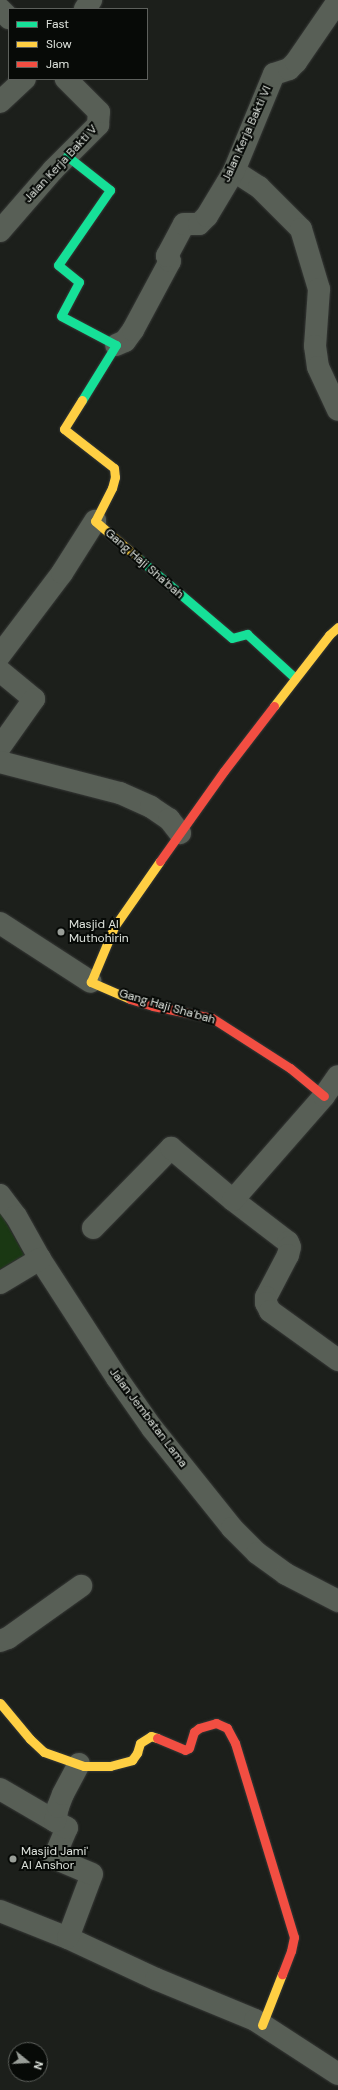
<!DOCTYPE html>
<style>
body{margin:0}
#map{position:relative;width:338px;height:2090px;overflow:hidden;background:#1c1f1b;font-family:"DM Sans",sans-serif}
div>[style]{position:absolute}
.green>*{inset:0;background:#1a3813}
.roads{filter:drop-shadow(0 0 1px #373937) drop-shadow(0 0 1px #373937)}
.street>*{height:22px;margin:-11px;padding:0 11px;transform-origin:11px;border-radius:11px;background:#585f56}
.fast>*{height:9px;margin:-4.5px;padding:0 4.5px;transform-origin:4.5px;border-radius:4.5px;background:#16e098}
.slow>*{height:9px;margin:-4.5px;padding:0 4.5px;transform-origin:4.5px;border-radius:4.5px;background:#ffcf43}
.jam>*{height:9px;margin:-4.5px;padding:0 4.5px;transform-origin:4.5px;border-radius:4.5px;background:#f24e42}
.dots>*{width:11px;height:11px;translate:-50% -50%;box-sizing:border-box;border:2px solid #070a07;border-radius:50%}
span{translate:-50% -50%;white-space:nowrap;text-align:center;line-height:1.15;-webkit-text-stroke:4px #070a07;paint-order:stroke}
.street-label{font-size:12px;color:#dde2dc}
.poi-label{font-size:12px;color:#dde2dc}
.left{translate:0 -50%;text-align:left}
.legend{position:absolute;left:8px;top:8px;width:140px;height:72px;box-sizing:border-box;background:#070a07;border:1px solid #5d605c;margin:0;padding:5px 7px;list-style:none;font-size:12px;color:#dde2dc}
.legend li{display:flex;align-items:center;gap:8px;height:20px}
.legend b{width:20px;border:1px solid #5d605c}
.north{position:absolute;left:8px;top:2042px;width:40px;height:40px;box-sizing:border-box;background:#070a07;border:1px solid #5d605c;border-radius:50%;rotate:108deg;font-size:11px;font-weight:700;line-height:16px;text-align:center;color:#dde2dc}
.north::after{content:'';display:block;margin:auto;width:14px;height:18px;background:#999e98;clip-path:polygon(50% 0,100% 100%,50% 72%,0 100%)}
</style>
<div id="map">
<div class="green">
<i style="clip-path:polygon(0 1212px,24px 1255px,0 1269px)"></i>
</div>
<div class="roads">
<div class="street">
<i style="left:0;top:9px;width:13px;rotate:45deg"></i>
<i style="left:85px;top:9px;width:11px;rotate:-56deg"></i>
<i style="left:0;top:102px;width:34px;rotate:-43deg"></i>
<i style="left:234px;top:171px;width:30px;rotate:33deg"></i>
<i style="left:259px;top:187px;width:59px;rotate:45deg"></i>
<i style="left:301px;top:229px;width:63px;rotate:73.3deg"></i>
<i style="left:319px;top:289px;width:57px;rotate:94deg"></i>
<i style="left:315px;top:346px;width:21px;rotate:82deg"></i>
<i style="left:318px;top:367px;width:47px;rotate:65.1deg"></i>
<i style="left:0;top:231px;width:81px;rotate:-49deg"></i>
<i style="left:53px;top:170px;width:64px;rotate:-45deg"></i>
<i style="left:98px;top:125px;width:13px;rotate:-86deg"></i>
<i style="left:99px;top:112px;width:47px;rotate:-135deg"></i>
<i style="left:116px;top:345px;width:10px;rotate:-24deg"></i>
<i style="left:125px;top:341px;width:14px;rotate:-54deg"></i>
<i style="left:133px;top:330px;width:78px;rotate:-61.8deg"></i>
<i style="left:170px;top:261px;width:6px;rotate:-121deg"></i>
<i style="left:167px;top:256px;width:36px;rotate:-62deg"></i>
<i style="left:184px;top:224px;width:15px"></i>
<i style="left:199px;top:224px;width:11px;rotate:-45deg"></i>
<i style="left:207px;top:216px;width:52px;rotate:-59deg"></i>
<i style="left:234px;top:171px;width:105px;rotate:-67.6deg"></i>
<i style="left:274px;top:74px;width:16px;rotate:-18deg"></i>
<i style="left:289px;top:69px;width:10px;rotate:-45deg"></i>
<i style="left:296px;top:62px;width:74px;rotate:-55.5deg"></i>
<i style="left:0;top:655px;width:103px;rotate:-52.9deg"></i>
<i style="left:62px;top:573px;width:62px;rotate:-57.6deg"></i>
<i style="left:0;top:671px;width:44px;rotate:39.5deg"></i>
<i style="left:34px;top:699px;width:59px;rotate:125.3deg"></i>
<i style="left:0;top:762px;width:124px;rotate:14.5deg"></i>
<i style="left:120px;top:793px;width:34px;rotate:24deg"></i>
<i style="left:151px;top:807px;width:22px;rotate:34deg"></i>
<i style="left:169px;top:819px;width:18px;rotate:52deg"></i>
<i style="left:0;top:923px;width:108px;rotate:33deg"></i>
<i style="left:0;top:1195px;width:26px;rotate:53deg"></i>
<i style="left:16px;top:1216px;width:49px;rotate:60.8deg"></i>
<i style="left:40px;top:1259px;width:142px;rotate:57.1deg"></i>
<i style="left:117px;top:1378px;width:61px;rotate:55deg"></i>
<i style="left:152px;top:1428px;width:128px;rotate:51.3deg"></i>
<i style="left:232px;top:1528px;width:35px;rotate:45deg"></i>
<i style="left:257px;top:1553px;width:36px;rotate:36deg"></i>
<i style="left:286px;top:1574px;width:59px;rotate:27.4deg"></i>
<i style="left:233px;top:1200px;width:69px;rotate:37.4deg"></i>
<i style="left:288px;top:1242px;width:5px;rotate:68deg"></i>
<i style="left:290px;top:1247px;width:8px;rotate:104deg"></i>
<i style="left:288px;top:1255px;width:47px;rotate:117.6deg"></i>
<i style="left:266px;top:1297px;width:6px;rotate:90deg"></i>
<i style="left:266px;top:1303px;width:9px;rotate:63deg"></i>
<i style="left:270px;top:1311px;width:84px;rotate:35.8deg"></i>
<i style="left:93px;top:1228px;width:112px;rotate:-45.7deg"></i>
<i style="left:171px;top:1148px;width:81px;rotate:40deg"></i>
<i style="left:233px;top:1200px;width:138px;rotate:-48.8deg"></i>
<i style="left:324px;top:1096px;width:24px;rotate:-55deg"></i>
<i style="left:0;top:1283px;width:47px;rotate:-31deg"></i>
<i style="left:0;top:1641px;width:9px;rotate:-21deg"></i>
<i style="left:8px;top:1638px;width:90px;rotate:-35.5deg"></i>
<i style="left:0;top:1789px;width:64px;rotate:30.2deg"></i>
<i style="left:0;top:1911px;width:73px;rotate:21.7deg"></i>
<i style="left:68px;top:1938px;width:97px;rotate:25deg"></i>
<i style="left:156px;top:1979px;width:107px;rotate:22.5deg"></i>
<i style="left:255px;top:2020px;width:99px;rotate:33deg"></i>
<i style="left:68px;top:1938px;width:68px;rotate:-69.4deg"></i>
<i style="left:92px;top:1874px;width:41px;rotate:-157.2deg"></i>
<i style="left:54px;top:1858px;width:33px;rotate:-67deg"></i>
<i style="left:67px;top:1828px;width:14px;rotate:-150deg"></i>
<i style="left:55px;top:1821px;width:14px;rotate:-78deg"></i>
<i style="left:58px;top:1807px;width:14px;rotate:-69deg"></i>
<i style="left:63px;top:1794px;width:34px;rotate:-62deg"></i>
</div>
<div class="fast">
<i style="left:67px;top:156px;width:55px;rotate:38.3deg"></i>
<i style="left:110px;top:190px;width:91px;rotate:124.7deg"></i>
<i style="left:58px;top:265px;width:27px;rotate:39deg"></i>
<i style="left:79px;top:282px;width:38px;rotate:118deg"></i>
<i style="left:61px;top:316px;width:62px;rotate:27.8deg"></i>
<i style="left:116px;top:345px;width:65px;rotate:121.7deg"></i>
<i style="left:138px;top:558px;width:123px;rotate:40.4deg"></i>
<i style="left:232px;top:638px;width:16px;rotate:-15deg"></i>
<i style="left:247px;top:634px;width:65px;rotate:42.5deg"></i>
</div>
<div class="slow">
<i style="left:82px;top:400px;width:34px;rotate:122deg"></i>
<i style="left:64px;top:429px;width:63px;rotate:38deg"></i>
<i style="left:114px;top:468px;width:9px;rotate:84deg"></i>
<i style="left:115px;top:477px;width:11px;rotate:105deg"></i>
<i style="left:112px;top:488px;width:37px;rotate:117deg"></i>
<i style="left:95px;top:521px;width:57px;rotate:40.7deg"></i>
<i style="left:274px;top:706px;width:90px;rotate:-52.2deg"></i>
<i style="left:329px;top:635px;width:12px;rotate:-42deg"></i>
<i style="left:130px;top:999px;width:43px;rotate:-156.4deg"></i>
<i style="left:91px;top:982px;width:60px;rotate:-67.3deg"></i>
<i style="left:114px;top:927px;width:80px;rotate:-55.1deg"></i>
<i style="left:0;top:1703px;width:47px;rotate:50.2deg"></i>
<i style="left:30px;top:1739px;width:19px;rotate:43deg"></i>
<i style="left:44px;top:1752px;width:42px;rotate:19.3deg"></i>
<i style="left:84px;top:1766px;width:26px"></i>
<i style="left:110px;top:1766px;width:23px;rotate:-15deg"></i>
<i style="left:132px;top:1760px;width:9px;rotate:-54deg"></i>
<i style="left:137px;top:1753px;width:10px;rotate:-73deg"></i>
<i style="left:140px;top:1743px;width:13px;rotate:-32deg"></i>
<i style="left:151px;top:1736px;width:6px;rotate:18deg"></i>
<i style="left:262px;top:2025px;width:55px;rotate:-68.6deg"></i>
</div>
<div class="jam">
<i style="left:160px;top:861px;width:110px;rotate:-54.6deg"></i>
<i style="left:224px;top:771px;width:82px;rotate:-52.4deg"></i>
<i style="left:130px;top:999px;width:24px;rotate:17deg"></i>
<i style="left:153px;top:1006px;width:60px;rotate:11.5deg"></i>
<i style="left:212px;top:1018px;width:93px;rotate:32.7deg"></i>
<i style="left:290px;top:1068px;width:44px;rotate:39.5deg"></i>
<i style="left:157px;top:1738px;width:30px;rotate:23deg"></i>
<i style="left:185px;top:1750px;width:4px;rotate:-27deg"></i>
<i style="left:189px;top:1748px;width:17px;rotate:-73deg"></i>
<i style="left:194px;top:1732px;width:6px;rotate:-39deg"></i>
<i style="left:199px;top:1728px;width:18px;rotate:-16deg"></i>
<i style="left:216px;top:1723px;width:12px;rotate:24deg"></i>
<i style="left:227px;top:1728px;width:17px;rotate:62deg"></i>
<i style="left:235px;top:1743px;width:203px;rotate:73.1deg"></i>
<i style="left:294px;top:1937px;width:14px;rotate:102deg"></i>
<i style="left:291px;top:1951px;width:25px;rotate:111deg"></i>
</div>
</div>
<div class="dots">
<i style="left:61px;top:932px;background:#999e98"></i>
<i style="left:13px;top:1859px;background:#999e98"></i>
</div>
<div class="street-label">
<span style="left:247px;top:134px;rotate:-66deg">Jalan Kerja Bakti VI</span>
<span style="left:61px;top:164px;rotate:-47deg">Jalan Kerja Bakti V</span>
<span style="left:144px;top:564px;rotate:41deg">Gang Haji Sha'bah</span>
<span style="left:167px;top:1007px;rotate:16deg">Gang Haji Sha'bah</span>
<span style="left:148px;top:1418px;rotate:53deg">Jalan Jembatan Lama</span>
</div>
<div class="poi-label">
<span class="left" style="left:69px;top:932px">Masjid Al<br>Muthohirin</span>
<span class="left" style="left:21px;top:1859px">Masjid Jami'<br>Al Anshor</span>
</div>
<ul class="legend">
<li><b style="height:5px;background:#16e098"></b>Fast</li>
<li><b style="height:5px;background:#ffcf43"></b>Slow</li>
<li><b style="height:5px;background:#f24e42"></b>Jam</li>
</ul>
<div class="north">N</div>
</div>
